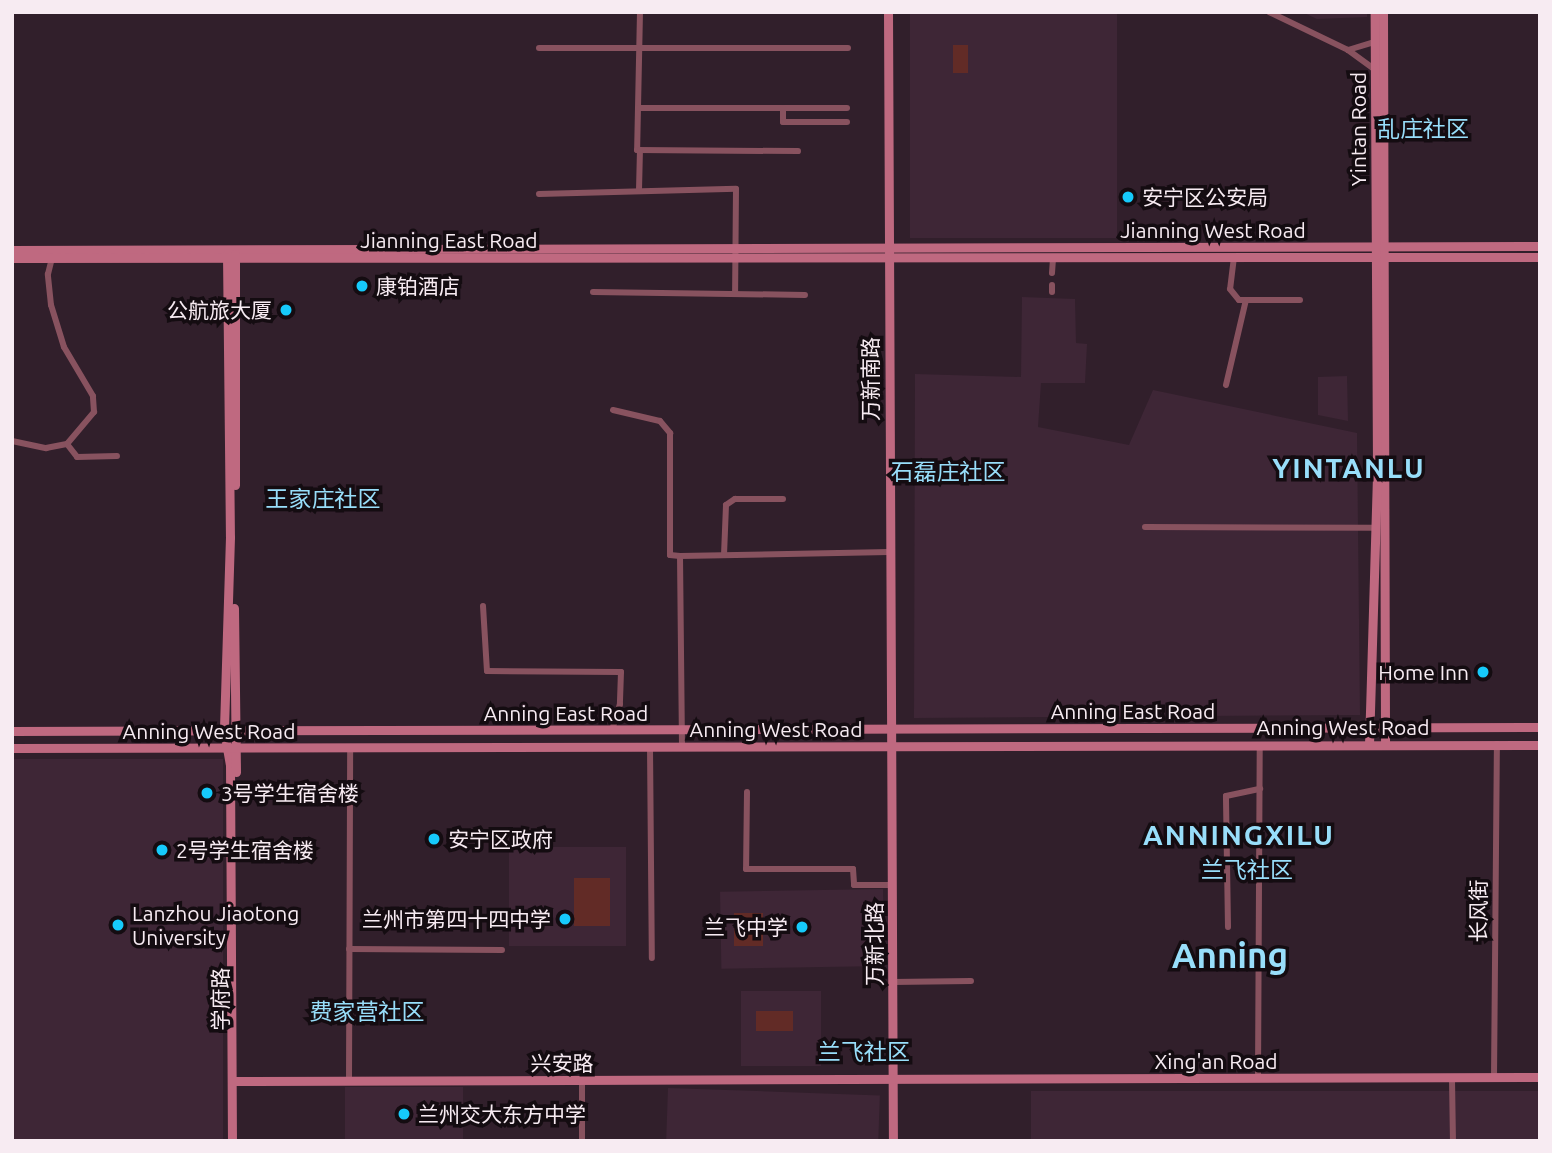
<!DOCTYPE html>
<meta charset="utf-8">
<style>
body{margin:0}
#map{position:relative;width:1552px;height:1153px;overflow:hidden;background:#311f2b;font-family:Ubuntu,"Noto Sans SC",sans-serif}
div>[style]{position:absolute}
.built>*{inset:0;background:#3e2636;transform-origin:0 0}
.green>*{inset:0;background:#622b26;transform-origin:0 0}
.street>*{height:6px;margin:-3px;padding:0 3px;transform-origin:3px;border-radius:3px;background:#88525f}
.secondary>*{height:9px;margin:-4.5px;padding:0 4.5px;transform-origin:4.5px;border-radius:4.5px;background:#bf6980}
.dots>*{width:19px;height:19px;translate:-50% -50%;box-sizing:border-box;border:4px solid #140c11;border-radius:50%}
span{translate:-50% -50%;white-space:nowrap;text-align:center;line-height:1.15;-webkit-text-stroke:7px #140c11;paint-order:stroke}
.street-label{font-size:21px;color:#f7ebf2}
.poi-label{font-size:21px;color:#f7ebf2}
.left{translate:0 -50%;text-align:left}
.right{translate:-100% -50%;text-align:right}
.neighbourhood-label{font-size:23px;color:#98defa}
.district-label{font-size:28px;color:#98defa;font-weight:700;letter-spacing:2px}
.town-label{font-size:35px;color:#98defa;font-weight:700}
.frame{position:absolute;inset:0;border:14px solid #f7ebf2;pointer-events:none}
</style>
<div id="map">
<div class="built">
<i style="left:910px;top:12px;width:207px;height:226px"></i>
<i style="clip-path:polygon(1302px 12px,1367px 12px,1367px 17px,1317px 19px)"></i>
<i style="clip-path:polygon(1022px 297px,1075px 299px,1076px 343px,1087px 344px,1085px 383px,1041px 383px,1038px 427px,1129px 445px,1153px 390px,1357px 433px,1360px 715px,914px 718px,915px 374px,1021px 377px)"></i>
<i style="clip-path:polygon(1347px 376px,1348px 421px,1318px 415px,1318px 377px)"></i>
<i style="left:223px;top:759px;width:382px;height:211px;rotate:90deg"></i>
<i style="left:509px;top:847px;width:117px;height:99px"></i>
<i style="left:883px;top:889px;width:77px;height:163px;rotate:89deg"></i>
<i style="left:741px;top:991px;width:80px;height:75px"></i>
<i style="left:345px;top:1087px;width:118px;height:54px"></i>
<i style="left:668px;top:1088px;width:212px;height:53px;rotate:2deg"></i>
<i style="left:1540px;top:1091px;width:50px;height:509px;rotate:90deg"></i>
</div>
<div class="green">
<i style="left:953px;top:45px;width:15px;height:28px"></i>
<i style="left:574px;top:878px;width:36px;height:48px"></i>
<i style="left:734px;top:913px;width:29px;height:33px"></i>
<i style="left:756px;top:1011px;width:37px;height:20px"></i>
</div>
<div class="street">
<i style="left:640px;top:12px;width:138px;rotate:91.2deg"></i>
<i style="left:637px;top:150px;width:161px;rotate:0.4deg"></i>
<i style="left:1269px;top:12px;width:88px;rotate:25.7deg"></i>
<i style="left:1348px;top:50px;width:34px;rotate:36deg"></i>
<i style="left:539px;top:48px;width:309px"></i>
<i style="left:1348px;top:50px;width:28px;rotate:-17deg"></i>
<i style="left:638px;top:108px;width:209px"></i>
<i style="left:783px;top:108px;width:14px;rotate:90deg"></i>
<i style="left:783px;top:122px;width:64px"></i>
<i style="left:639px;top:190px;width:40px;rotate:-88.6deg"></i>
<i style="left:539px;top:194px;width:197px;rotate:-1.5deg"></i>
<i style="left:736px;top:189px;width:105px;rotate:90.5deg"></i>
<i style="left:1234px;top:257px;width:32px;rotate:97deg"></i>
<i style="left:1230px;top:289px;width:14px;rotate:51deg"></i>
<i style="left:1239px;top:300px;width:61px"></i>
<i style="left:1052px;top:273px;width:16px;rotate:-86deg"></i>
<i style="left:593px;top:292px;width:212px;rotate:0.8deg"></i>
<i style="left:1052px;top:292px;width:7px;rotate:-90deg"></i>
<i style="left:1226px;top:385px;width:87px;rotate:-76.8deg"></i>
<i style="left:613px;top:410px;width:48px;rotate:13.2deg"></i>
<i style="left:660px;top:421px;width:16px;rotate:50deg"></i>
<i style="left:670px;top:433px;width:122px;rotate:90deg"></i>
<i style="left:670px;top:555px;width:10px;rotate:6deg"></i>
<i style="left:12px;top:441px;width:35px;rotate:12deg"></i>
<i style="left:46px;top:448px;width:21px;rotate:-11deg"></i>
<i style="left:67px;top:444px;width:42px;rotate:-49.8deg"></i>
<i style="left:94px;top:412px;width:16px;rotate:-94deg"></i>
<i style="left:93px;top:396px;width:57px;rotate:-120.6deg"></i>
<i style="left:64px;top:347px;width:44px;rotate:-107.2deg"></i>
<i style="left:51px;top:305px;width:31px;rotate:-96deg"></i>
<i style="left:48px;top:274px;width:16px;rotate:-76deg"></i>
<i style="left:67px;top:444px;width:16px;rotate:52deg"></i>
<i style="left:77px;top:457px;width:40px;rotate:-1.4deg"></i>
<i style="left:1145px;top:527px;width:232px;rotate:0.2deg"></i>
<i style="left:724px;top:555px;width:50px;rotate:-87.7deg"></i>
<i style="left:726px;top:505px;width:11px;rotate:-34deg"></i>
<i style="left:735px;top:499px;width:48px"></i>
<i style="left:483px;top:606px;width:65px;rotate:86.5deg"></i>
<i style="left:487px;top:671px;width:134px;rotate:0.4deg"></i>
<i style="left:621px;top:672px;width:32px;rotate:92deg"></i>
<i style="left:620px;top:704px;width:27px;rotate:107deg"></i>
<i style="left:650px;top:747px;width:211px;rotate:89.5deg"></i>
<i style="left:682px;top:747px;width:191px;rotate:-90.6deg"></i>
<i style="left:680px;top:556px;width:209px;rotate:-1.1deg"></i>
<i style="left:747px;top:792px;width:77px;rotate:90.7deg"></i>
<i style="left:746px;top:869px;width:107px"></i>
<i style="left:853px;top:869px;width:16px;rotate:86deg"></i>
<i style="left:854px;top:885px;width:37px"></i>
<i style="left:1228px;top:927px;width:131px;rotate:-90.9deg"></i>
<i style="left:1226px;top:796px;width:35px;rotate:-12deg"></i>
<i style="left:349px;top:949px;width:153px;rotate:0.4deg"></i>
<i style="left:892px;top:982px;width:79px;rotate:-0.7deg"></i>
<i style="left:1258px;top:1077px;width:332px;rotate:-89.7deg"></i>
<i style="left:1494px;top:1078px;width:334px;rotate:-89.5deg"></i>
<i style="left:1452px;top:1079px;width:62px;rotate:89.1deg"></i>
<i style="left:349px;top:1081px;width:332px;rotate:-89.8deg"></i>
<i style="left:582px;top:1141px;width:60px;rotate:-90deg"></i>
</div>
<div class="secondary">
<i style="left:888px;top:12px;width:1129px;rotate:89.75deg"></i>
<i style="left:1383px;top:12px;width:733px;rotate:89.84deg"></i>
<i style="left:12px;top:250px;width:1528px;rotate:-0.15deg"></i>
<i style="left:227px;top:254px;width:283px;rotate:89.4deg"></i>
<i style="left:230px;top:537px;width:194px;rotate:91.8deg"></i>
<i style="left:224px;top:731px;width:34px;rotate:80deg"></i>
<i style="left:230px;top:764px;width:377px;rotate:89.7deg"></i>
<i style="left:12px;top:258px;width:1528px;rotate:-0.04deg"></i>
<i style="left:235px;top:485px;width:231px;rotate:-90deg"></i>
<i style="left:234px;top:608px;width:164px;rotate:89.3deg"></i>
<i style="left:12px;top:731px;width:1528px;rotate:-0.15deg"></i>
<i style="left:1369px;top:745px;width:277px;rotate:-88.3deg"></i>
<i style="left:1377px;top:468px;width:456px;rotate:-90.3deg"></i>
<i style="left:12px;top:748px;width:1528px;rotate:-0.11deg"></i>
<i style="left:233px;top:1081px;width:1307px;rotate:-0.18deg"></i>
</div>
<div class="dots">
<i style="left:1128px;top:197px;background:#16cafb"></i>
<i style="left:362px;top:286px;background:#16cafb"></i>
<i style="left:286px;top:310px;background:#16cafb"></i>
<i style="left:1483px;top:672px;background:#16cafb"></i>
<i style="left:207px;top:793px;background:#16cafb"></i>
<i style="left:434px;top:839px;background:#16cafb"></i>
<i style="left:162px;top:850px;background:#16cafb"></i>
<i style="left:565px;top:919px;background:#16cafb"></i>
<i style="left:118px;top:925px;background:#16cafb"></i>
<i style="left:802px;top:927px;background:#16cafb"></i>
<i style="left:404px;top:1114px;background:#16cafb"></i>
</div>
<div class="street-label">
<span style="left:1358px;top:129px;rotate:-90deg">Yintan Road</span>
<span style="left:1213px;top:230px">Jianning West Road</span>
<span style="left:449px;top:240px">Jianning East Road</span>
<span style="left:870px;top:379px;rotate:-90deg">万新南路</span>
<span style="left:1133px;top:711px">Anning East Road</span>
<span style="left:566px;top:713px">Anning East Road</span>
<span style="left:1343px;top:727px">Anning West Road</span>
<span style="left:776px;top:729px">Anning West Road</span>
<span style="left:209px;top:731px">Anning West Road</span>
<span style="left:1478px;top:911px;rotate:-90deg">长风街</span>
<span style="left:874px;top:944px;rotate:-90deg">万新北路</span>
<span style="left:220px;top:999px;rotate:-90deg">学府路</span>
<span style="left:1216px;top:1061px">Xing'an Road</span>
<span style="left:562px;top:1063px">兴安路</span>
</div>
<div class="poi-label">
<span class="left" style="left:1142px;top:197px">安宁区公安局</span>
<span class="left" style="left:376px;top:286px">康铂酒店</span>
<span class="right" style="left:272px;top:310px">公航旅大厦</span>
<span class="right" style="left:1469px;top:672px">Home Inn</span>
<span class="left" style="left:221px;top:793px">3号学生宿舍楼</span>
<span class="left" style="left:448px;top:839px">安宁区政府</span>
<span class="left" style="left:176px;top:850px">2号学生宿舍楼</span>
<span class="left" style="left:132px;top:925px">Lanzhou Jiaotong<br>University</span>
<span class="right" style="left:551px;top:919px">兰州市第四十四中学</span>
<span class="right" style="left:788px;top:927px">兰飞中学</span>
<span class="left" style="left:418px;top:1114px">兰州交大东方中学</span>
</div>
<div class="neighbourhood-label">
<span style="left:1423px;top:129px">乱庄社区</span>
<span style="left:948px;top:472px">石磊庄社区</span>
<span style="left:323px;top:499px">王家庄社区</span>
<span style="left:1247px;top:870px">兰飞社区</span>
<span style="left:367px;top:1012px">费家营社区</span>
<span style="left:864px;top:1052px">兰飞社区</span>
</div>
<div class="district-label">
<span style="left:1349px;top:468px">YINTANLU</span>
<span style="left:1239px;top:835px">ANNINGXILU</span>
</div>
<div class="town-label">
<span style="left:1230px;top:955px">Anning</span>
</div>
<div class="frame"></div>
</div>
